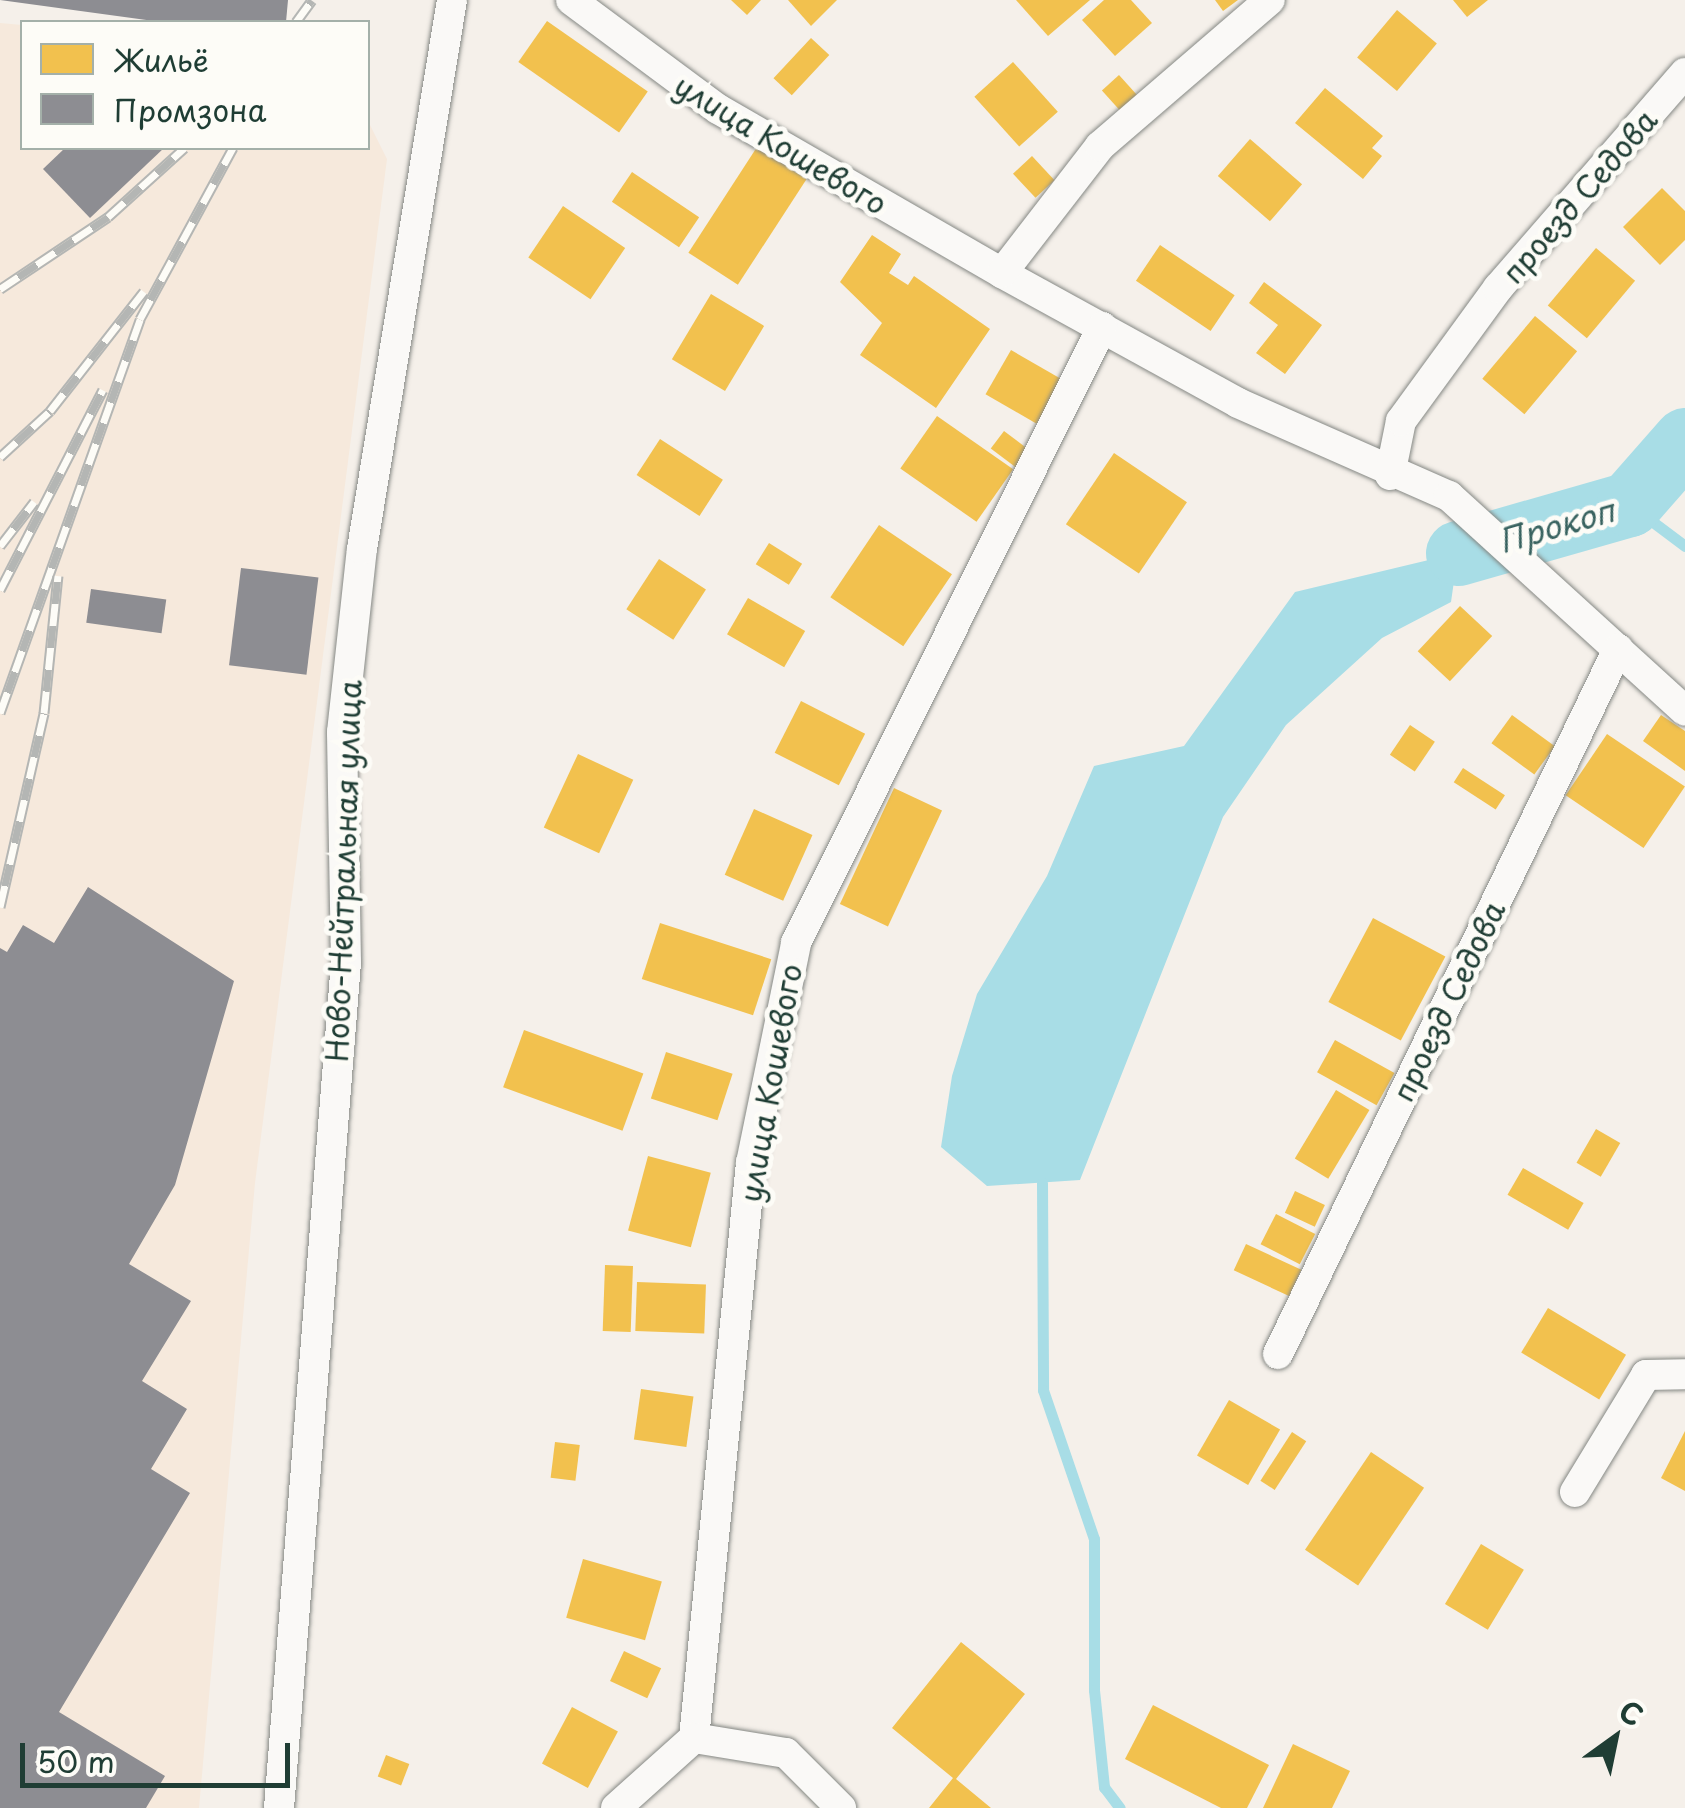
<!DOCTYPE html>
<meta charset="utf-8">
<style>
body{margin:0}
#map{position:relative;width:1685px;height:1808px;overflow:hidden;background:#f5f0ea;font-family:"Playpen Sans",sans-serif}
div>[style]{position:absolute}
.built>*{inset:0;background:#f6e9dc}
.water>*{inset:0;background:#a8dde6}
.homes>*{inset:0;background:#f2c14e;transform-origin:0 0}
.industry>*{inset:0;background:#8d8d92;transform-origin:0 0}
.stream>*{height:11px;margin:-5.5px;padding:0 5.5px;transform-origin:5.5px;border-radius:5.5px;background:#a8dde6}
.river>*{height:65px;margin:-32.5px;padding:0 32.5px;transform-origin:32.5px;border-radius:32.5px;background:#a8dde6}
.roads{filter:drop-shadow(0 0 2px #858884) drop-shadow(0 0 2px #858884)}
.minor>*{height:30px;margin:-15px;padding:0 15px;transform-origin:15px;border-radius:15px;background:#faf9f7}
.rail>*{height:11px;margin-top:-5.5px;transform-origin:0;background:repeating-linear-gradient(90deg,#fdfcf7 0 22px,#b4b6b4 0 44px);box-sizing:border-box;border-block:2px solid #b4b6b4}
span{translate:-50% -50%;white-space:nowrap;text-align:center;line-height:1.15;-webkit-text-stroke:10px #fdfcf7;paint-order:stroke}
.street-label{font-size:30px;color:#1f3d34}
.water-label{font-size:32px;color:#396360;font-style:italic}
.legend{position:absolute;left:20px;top:20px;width:350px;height:130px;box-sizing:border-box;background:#fdfcf7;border:2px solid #a4b0a9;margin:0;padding:12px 18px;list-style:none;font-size:30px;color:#1f3d34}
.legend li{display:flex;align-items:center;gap:20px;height:50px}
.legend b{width:50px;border:2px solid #a4b0a9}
.north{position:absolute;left:1565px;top:1688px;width:100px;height:100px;-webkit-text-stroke:8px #fdfcf7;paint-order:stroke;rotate:33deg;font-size:28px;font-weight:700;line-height:40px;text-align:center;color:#1f3d34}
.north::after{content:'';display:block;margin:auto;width:35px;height:45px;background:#1f3d34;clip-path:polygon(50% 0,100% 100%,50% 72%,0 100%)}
.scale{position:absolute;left:20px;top:1743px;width:270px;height:45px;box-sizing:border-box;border:5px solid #1f3d34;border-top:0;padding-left:12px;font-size:30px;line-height:35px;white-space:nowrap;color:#1f3d34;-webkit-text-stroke:8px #fdfcf7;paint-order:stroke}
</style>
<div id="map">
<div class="built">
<i style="clip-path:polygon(0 23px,22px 25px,22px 148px,368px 148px,368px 121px,387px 159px,255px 1183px,199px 1808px,0 1808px)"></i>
</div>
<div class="water">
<i style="clip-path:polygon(1458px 553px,1451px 602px,1382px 638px,1286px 725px,1223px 817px,1080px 1180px,987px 1186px,941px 1147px,952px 1076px,977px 994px,1047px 876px,1094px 766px,1184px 746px,1295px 592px)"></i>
</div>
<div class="homes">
<i style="clip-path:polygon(731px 0,761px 0,747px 15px)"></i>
<i style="clip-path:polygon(788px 0,837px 0,811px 26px)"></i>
<i style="clip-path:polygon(1016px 0,1090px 0,1048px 36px)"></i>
<i style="clip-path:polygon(1104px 0,1131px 0,1152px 23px,1115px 56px,1082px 20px)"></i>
<i style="clip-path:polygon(1215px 0,1238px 0,1223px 11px)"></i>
<i style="clip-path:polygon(1453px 0,1488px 0,1467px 17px)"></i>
<i style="left:1397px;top:10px;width:52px;height:62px;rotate:40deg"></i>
<i style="left:547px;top:21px;width:123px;height:50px;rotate:35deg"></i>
<i style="left:811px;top:38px;width:25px;height:55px;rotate:43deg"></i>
<i style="left:1013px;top:62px;width:67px;height:52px;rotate:48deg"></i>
<i style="left:1119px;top:75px;width:30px;height:23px;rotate:48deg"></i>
<i style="clip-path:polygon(1325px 88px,1383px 136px,1372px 148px,1382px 156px,1363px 179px,1295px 123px)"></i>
<i style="left:1250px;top:139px;width:69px;height:49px;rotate:41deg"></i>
<i style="left:757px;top:147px;width:59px;height:126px;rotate:33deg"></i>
<i style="left:1032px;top:156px;width:33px;height:26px;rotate:47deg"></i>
<i style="left:632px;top:172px;width:81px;height:36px;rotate:34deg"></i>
<i style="clip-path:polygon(1662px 188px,1685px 211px,1685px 240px,1660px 265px,1623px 227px)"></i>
<i style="left:563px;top:206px;width:75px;height:62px;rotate:34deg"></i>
<i style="clip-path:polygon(872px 235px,901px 254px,889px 273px,908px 285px,914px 276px,990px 329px,936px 408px,860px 355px,882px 323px,840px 282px)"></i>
<i style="left:1160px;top:245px;width:90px;height:43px;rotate:34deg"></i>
<i style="left:1596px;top:248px;width:51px;height:75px;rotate:40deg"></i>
<i style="clip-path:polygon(1264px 282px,1322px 325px,1285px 374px,1256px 353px,1278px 325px,1249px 303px)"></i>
<i style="left:711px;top:294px;width:62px;height:76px;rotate:31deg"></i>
<i style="left:1535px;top:316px;width:55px;height:82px;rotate:40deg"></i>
<i style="left:1011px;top:350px;width:59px;height:51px;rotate:30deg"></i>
<i style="left:937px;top:416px;width:93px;height:64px;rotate:35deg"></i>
<i style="left:1004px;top:431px;width:36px;height:22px;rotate:37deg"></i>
<i style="left:660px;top:439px;width:75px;height:43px;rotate:33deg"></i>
<i style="left:1114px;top:453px;width:88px;height:86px;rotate:34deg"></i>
<i style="left:879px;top:525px;width:88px;height:87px;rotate:34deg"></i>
<i style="left:769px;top:543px;width:39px;height:25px;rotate:32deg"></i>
<i style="left:659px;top:559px;width:56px;height:60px;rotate:33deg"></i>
<i style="left:748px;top:598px;width:66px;height:42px;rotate:30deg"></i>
<i style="left:1460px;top:606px;width:44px;height:62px;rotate:43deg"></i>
<i style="left:801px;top:701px;width:72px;height:58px;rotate:27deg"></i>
<i style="left:1512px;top:715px;width:53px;height:35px;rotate:36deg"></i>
<i style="clip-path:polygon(1661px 715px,1685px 731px,1685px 771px,1643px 741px)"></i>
<i style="left:1410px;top:725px;width:30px;height:36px;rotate:34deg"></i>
<i style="left:1607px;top:734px;width:94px;height:74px;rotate:34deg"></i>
<i style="left:578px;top:754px;width:61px;height:81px;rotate:25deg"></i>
<i style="left:1463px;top:768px;width:50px;height:17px;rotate:33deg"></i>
<i style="left:894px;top:788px;width:53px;height:128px;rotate:25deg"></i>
<i style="left:754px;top:809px;width:64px;height:72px;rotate:24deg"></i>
<i style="left:1373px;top:918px;width:82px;height:95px;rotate:28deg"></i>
<i style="left:660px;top:923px;width:117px;height:59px;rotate:18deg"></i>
<i style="left:524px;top:1030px;width:127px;height:61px;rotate:20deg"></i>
<i style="left:1335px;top:1040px;width:68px;height:37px;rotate:29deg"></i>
<i style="left:666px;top:1052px;width:70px;height:49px;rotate:18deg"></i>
<i style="left:1336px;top:1090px;width:39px;height:80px;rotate:31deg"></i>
<i style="left:1596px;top:1129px;width:28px;height:39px;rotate:30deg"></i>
<i style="left:648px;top:1156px;width:65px;height:77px;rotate:15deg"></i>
<i style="left:1523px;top:1168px;width:70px;height:31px;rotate:30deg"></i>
<i style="left:1295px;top:1191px;width:33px;height:24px;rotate:25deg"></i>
<i style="left:1276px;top:1214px;width:44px;height:34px;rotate:27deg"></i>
<i style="left:1246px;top:1244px;width:61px;height:29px;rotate:25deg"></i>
<i style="left:605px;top:1265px;width:28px;height:66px;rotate:2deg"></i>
<i style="left:637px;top:1282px;width:69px;height:49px;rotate:2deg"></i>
<i style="left:1548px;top:1308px;width:91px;height:52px;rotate:31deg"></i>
<i style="left:641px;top:1389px;width:53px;height:51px;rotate:8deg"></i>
<i style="left:1229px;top:1400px;width:59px;height:64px;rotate:30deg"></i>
<i style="clip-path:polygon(1685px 1431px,1685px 1491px,1661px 1478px)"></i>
<i style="left:1292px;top:1432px;width:17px;height:58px;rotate:33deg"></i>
<i style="left:555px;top:1442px;width:25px;height:36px;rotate:7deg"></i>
<i style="left:1371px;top:1452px;width:64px;height:118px;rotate:34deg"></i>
<i style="left:1481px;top:1544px;width:50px;height:70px;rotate:31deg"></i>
<i style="left:583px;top:1559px;width:82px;height:61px;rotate:16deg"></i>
<i style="clip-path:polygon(961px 1642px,1025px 1694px,956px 1779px,991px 1808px,929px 1808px,953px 1778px,892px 1728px)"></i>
<i style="left:624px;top:1651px;width:41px;height:33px;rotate:25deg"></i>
<i style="clip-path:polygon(1153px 1705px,1269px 1765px,1247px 1808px,1221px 1808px,1125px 1759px)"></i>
<i style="left:572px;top:1707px;width:52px;height:64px;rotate:28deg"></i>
<i style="clip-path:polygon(1293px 1744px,1350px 1771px,1332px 1808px,1263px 1808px)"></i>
<i style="left:386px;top:1755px;width:25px;height:23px;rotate:21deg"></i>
</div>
<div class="industry">
<i style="clip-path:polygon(0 0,288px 0,286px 22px,161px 22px)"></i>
<i style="clip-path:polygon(65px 148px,164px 148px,90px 218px,43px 169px)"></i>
<i style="left:241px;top:568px;width:78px;height:98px;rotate:7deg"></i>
<i style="left:91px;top:589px;width:76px;height:34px;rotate:8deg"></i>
<i style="clip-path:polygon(88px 887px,234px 981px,175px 1185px,129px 1264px,191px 1301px,142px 1381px,187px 1409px,151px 1469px,190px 1493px,59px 1712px,165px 1776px,146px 1808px,0 1808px,0 948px,7px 952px,23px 925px,54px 943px)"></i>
</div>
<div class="stream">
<i style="left:1629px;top:504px;width:70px;rotate:36.9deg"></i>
<i style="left:1042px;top:1183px;width:207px;rotate:89.7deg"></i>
<i style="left:1043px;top:1390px;width:157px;rotate:71.1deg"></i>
<i style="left:1094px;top:1539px;width:151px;rotate:90deg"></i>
<i style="left:1094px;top:1690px;width:98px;rotate:84.1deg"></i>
<i style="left:1104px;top:1787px;width:26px;rotate:53deg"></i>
</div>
<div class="river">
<i style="left:1458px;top:553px;width:178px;rotate:-16deg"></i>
<i style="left:1629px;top:504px;width:85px;rotate:-48.8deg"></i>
</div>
<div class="roads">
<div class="minor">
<i style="left:571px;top:0;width:183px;rotate:36.6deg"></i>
<i style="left:718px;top:109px;width:328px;rotate:30deg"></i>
<i style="left:1002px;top:273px;width:269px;rotate:28.8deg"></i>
<i style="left:1238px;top:403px;width:231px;rotate:23.8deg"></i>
<i style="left:1449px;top:496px;width:319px;rotate:42.3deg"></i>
<i style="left:1002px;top:273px;width:160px;rotate:-52.3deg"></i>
<i style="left:1100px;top:146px;width:224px;rotate:-40.7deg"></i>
<i style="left:1390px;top:475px;width:55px;rotate:-78.5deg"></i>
<i style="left:1401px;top:421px;width:165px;rotate:-53.9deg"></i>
<i style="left:1498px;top:288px;width:285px;rotate:-49deg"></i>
<i style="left:1278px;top:1354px;width:783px;rotate:-64.25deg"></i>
<i style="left:1575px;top:1492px;width:137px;rotate:-58.7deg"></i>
<i style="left:1646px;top:1375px;width:39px;rotate:-1deg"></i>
<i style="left:694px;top:1738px;width:578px;rotate:-84.34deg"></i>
<i style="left:751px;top:1163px;width:225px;rotate:-78.4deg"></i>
<i style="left:796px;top:943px;width:688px;rotate:-63.58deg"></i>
<i style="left:694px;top:1738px;width:93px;rotate:9.3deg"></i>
<i style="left:786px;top:1753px;width:78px;rotate:45deg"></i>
<i style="left:279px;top:1808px;width:848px;rotate:-85.47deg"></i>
<i style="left:346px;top:963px;width:231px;rotate:-91deg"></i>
<i style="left:342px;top:732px;width:184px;rotate:-83.8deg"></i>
<i style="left:362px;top:549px;width:556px;rotate:-80.69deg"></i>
<i style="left:616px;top:1808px;width:105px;rotate:-41.9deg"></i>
</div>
</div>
<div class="rail">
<i style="left:296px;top:22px;width:27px;rotate:-54deg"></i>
<i style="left:0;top:289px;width:130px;rotate:-33.7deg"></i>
<i style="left:108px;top:217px;width:103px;rotate:-42.2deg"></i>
<i style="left:0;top:457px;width:68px;rotate:-42.6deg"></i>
<i style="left:50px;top:411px;width:152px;rotate:-51.9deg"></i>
<i style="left:0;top:546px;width:56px;rotate:-52.3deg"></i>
<i style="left:0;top:590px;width:225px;rotate:-62.8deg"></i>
<i style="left:0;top:713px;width:418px;rotate:-70.4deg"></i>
<i style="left:140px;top:319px;width:195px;rotate:-61.5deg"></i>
<i style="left:0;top:907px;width:199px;rotate:-77.2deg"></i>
<i style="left:44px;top:713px;width:138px;rotate:-84.2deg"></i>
</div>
<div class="street-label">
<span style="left:781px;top:144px;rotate:31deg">улица Кошевого</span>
<span style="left:1579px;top:196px;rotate:-49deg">проезд Седова</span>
<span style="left:343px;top:871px;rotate:-88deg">Ново-Нейтральная улица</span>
<span style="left:1448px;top:1001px;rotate:-64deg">проезд Седова</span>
<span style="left:770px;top:1083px;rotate:-80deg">улица Кошевого</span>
</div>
<div class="water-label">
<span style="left:1556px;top:525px;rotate:-16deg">Прокоп</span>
</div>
<ul class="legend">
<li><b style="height:28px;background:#f2c14e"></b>Жильё</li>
<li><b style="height:28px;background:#8d8d92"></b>Промзона</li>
</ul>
<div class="north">С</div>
<div class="scale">50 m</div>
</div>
